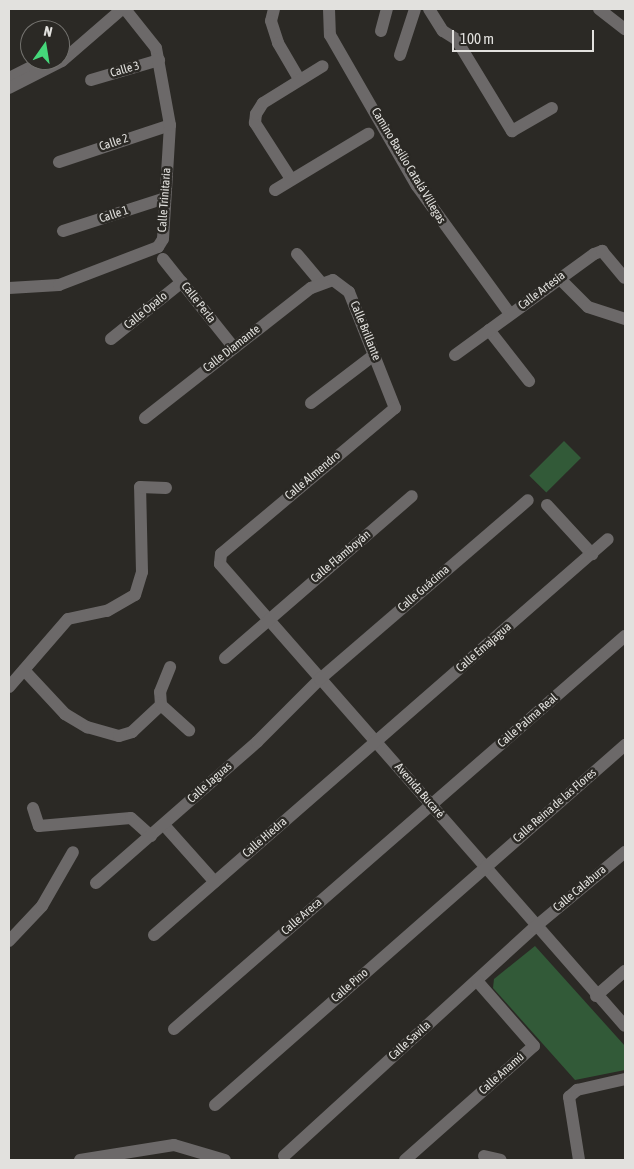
<!DOCTYPE html>
<meta charset="utf-8">
<style>
body{margin:0}
#map{position:relative;width:634px;height:1169px;overflow:hidden;background:#2b2925;font-family:"Asap Condensed",sans-serif}
div>[style]{position:absolute}
[style*='--x']{left:calc(var(--x)*1px);top:calc(var(--y)*1px);width:calc(var(--w)*1px);rotate:calc(var(--a)*1deg)}
.green>*{inset:0;background:#325a38;transform-origin:0 0}
.minor>*{height:12px;margin:-6px;padding:0 6px;transform-origin:6px;border-radius:6px;background:#6c6969}
span{translate:-50% -50%;white-space:nowrap;text-align:center;line-height:1.15;-webkit-text-stroke:5px #2b2925;paint-order:stroke}
.street-label{font-size:12px;color:#e2e1de}
.frame{position:absolute;inset:0;border:10px solid #e2e1de;pointer-events:none}
.north{position:absolute;left:20px;top:20px;width:50px;height:50px;box-sizing:border-box;background:#2b2925;border:1px solid #74736f;border-radius:50%;rotate:13deg;font-size:14px;font-weight:700;line-height:20px;text-align:center;color:#e2e1de}
.north::after{content:'';display:block;margin:auto;width:18px;height:22px;background:#45d77a;clip-path:polygon(50% 0,100% 100%,50% 72%,0 100%)}
.scale{position:absolute;left:452px;top:30px;width:142px;height:22px;box-sizing:border-box;border:2px solid #e2e1de;border-top:0;padding-left:6px;font-size:15px;line-height:18px;white-space:nowrap;color:#e2e1de;-webkit-text-stroke:4px #2b2925;paint-order:stroke}
</style>
<div id="map">
<div class="green">
<i style="left:564px;top:441px;width:24px;height:49px;rotate:45deg"></i>
<i style="clip-path:polygon(535px 946px,625px 1046px,625px 1070px,575px 1080px,493px 988px,494px 979px)"></i>
</div>
<div class="minor">
<i style="--x:274;--y:9;--w:12;--a:104"></i>
<i style="--x:271;--y:21;--w:23;--a:72"></i>
<i style="--x:278;--y:43;--w:42;--a:59.7"></i>
<i style="--x:329;--y:9;--w:26;--a:88"></i>
<i style="--x:330;--y:35;--w:174;--a:60.1"></i>
<i style="--x:417;--y:186;--w:158;--a:54"></i>
<i style="--x:429;--y:9;--w:26;--a:58"></i>
<i style="--x:443;--y:31;--w:15;--a:32"></i>
<i style="--x:456;--y:39;--w:108;--a:58.7"></i>
<i style="--x:512;--y:131;--w:46;--a:-29.9"></i>
<i style="--x:599;--y:9;--w:33;--a:38"></i>
<i style="--x:381;--y:31;--w:23;--a:-75"></i>
<i style="--x:400;--y:55;--w:48;--a:-71.9"></i>
<i style="--x:9;--y:78;--w:40;--a:-26.6"></i>
<i style="--x:91;--y:80;--w:71;--a:-16.4"></i>
<i style="--x:9;--y:88;--w:59;--a:-27"></i>
<i style="--x:62;--y:61;--w:79;--a:-40.9"></i>
<i style="--x:59;--y:162;--w:117;--a:-18.4"></i>
<i style="--x:291;--y:179;--w:67;--a:-122.7"></i>
<i style="--x:255;--y:123;--w:9;--a:-84"></i>
<i style="--x:256;--y:114;--w:13;--a:-58"></i>
<i style="--x:263;--y:103;--w:70;--a:-31.7"></i>
<i style="--x:275;--y:190;--w:109;--a:-31.1"></i>
<i style="--x:63;--y:231;--w:107;--a:-17.9"></i>
<i style="--x:297;--y:254;--w:38;--a:50"></i>
<i style="--x:163;--y:259;--w:114;--a:51.4"></i>
<i style="--x:559;--y:278;--w:41;--a:45"></i>
<i style="--x:588;--y:307;--w:39;--a:18"></i>
<i style="--x:9;--y:288;--w:50;--a:-3.4"></i>
<i style="--x:59;--y:285;--w:106;--a:-21"></i>
<i style="--x:158;--y:247;--w:9;--a:-58"></i>
<i style="--x:163;--y:239;--w:114;--a:-86.5"></i>
<i style="--x:170;--y:125;--w:78;--a:-100.3"></i>
<i style="--x:156;--y:48;--w:50;--a:-128.5"></i>
<i style="--x:489;--y:330;--w:65;--a:51.9"></i>
<i style="--x:111;--y:339;--w:91;--a:-38.8"></i>
<i style="--x:455;--y:355;--w:172;--a:-36"></i>
<i style="--x:594;--y:254;--w:9;--a:-21"></i>
<i style="--x:602;--y:251;--w:35;--a:50"></i>
<i style="--x:311;--y:403;--w:79;--a:-37.3"></i>
<i style="--x:145;--y:418;--w:211;--a:-38.1"></i>
<i style="--x:311;--y:288;--w:23;--a:-20"></i>
<i style="--x:333;--y:280;--w:20;--a:37"></i>
<i style="--x:349;--y:292;--w:125;--a:68.4"></i>
<i style="--x:395;--y:408;--w:227;--a:140"></i>
<i style="--x:221;--y:554;--w:10;--a:96"></i>
<i style="--x:220;--y:564;--w:614;--a:48.76"></i>
<i style="--x:547;--y:505;--w:67;--a:47.4"></i>
<i style="--x:225;--y:658;--w:247;--a:-40.9"></i>
<i style="--x:24;--y:670;--w:60;--a:47"></i>
<i style="--x:65;--y:714;--w:26;--a:31"></i>
<i style="--x:87;--y:727;--w:33;--a:16"></i>
<i style="--x:119;--y:736;--w:14;--a:-17"></i>
<i style="--x:132;--y:732;--w:40;--a:-43"></i>
<i style="--x:161;--y:705;--w:13;--a:-94"></i>
<i style="--x:160;--y:692;--w:27;--a:-68"></i>
<i style="--x:9;--y:687;--w:90;--a:-49.1"></i>
<i style="--x:68;--y:619;--w:40;--a:-12"></i>
<i style="--x:107;--y:611;--w:32;--a:-30"></i>
<i style="--x:135;--y:595;--w:24;--a:-73"></i>
<i style="--x:142;--y:572;--w:85;--a:-91.3"></i>
<i style="--x:140;--y:487;--w:26;--a:2"></i>
<i style="--x:161;--y:705;--w:38;--a:42"></i>
<i style="--x:33;--y:808;--w:19;--a:72"></i>
<i style="--x:39;--y:826;--w:92;--a:-5"></i>
<i style="--x:131;--y:818;--w:27;--a:42"></i>
<i style="--x:164;--y:825;--w:76;--a:48.2"></i>
<i style="--x:96;--y:883;--w:214;--a:-41.2"></i>
<i style="--x:257;--y:742;--w:89;--a:-45"></i>
<i style="--x:320;--y:679;--w:274;--a:-40.7"></i>
<i style="--x:154;--y:935;--w:602;--a:-41.1"></i>
<i style="--x:9;--y:941;--w:48;--a:-46.7"></i>
<i style="--x:42;--y:906;--w:62;--a:-60.1"></i>
<i style="--x:596;--y:996;--w:38;--a:-41"></i>
<i style="--x:174;--y:1029;--w:598;--a:-41.07"></i>
<i style="--x:215;--y:1105;--w:546;--a:-41.28"></i>
<i style="--x:284;--y:1156;--w:340;--a:-42.4"></i>
<i style="--x:535;--y:927;--w:117;--a:-39.8"></i>
<i style="--x:484;--y:1156;--w:17;--a:13"></i>
<i style="--x:80;--y:1160;--w:95;--a:-9.1"></i>
<i style="--x:174;--y:1145;--w:53;--a:16.4"></i>
<i style="--x:405;--y:1160;--w:172;--a:-41.5"></i>
<i style="--x:534;--y:1046;--w:86;--a:-131.2"></i>
<i style="--x:579;--y:1160;--w:64;--a:-99"></i>
<i style="--x:569;--y:1097;--w:11;--a:-41"></i>
<i style="--x:577;--y:1090;--w:49;--a:-12.9"></i>
</div>
<div class="street-label">
<span style="left:125px;top:70px;rotate:-16deg">Calle 3</span>
<span style="left:114px;top:143px;rotate:-18deg">Calle 2</span>
<span style="left:408px;top:166px;rotate:59deg">Camino Basilio Catalá Villegas</span>
<span style="left:165px;top:200px;rotate:-86deg">Calle Trinitaria</span>
<span style="left:114px;top:215px;rotate:-18deg">Calle 1</span>
<span style="left:542px;top:291px;rotate:-37deg">Calle Artesia</span>
<span style="left:198px;top:303px;rotate:52deg">Calle Perla</span>
<span style="left:146px;top:311px;rotate:-39deg">Calle Ópalo</span>
<span style="left:365px;top:331px;rotate:68deg">Calle Brillante</span>
<span style="left:232px;top:349px;rotate:-38deg">Calle Diamante</span>
<span style="left:313px;top:476px;rotate:-40deg">Calle Almendro</span>
<span style="left:341px;top:557px;rotate:-40deg">Calle Flamboyán</span>
<span style="left:424px;top:589px;rotate:-41deg">Calle Guácima</span>
<span style="left:484px;top:648px;rotate:-41deg">Calle Emajagua</span>
<span style="left:528px;top:721px;rotate:-41deg">Calle Palma Real</span>
<span style="left:210px;top:783px;rotate:-42deg">Calle Jaguas</span>
<span style="left:419px;top:791px;rotate:49deg">Avenida Bucaré</span>
<span style="left:555px;top:806px;rotate:-41deg">Calle Reina de las Flores</span>
<span style="left:265px;top:838px;rotate:-41deg">Calle Hiedra</span>
<span style="left:580px;top:889px;rotate:-40deg">Calle Calabura</span>
<span style="left:302px;top:917px;rotate:-41deg">Calle Areca</span>
<span style="left:350px;top:986px;rotate:-41deg">Calle Pino</span>
<span style="left:410px;top:1041px;rotate:-42deg">Calle Savila</span>
<span style="left:502px;top:1074px;rotate:-42deg">Calle Anamú</span>
</div>
<div class="frame"></div>
<div class="north">N</div>
<div class="scale">100 m</div>
</div>
